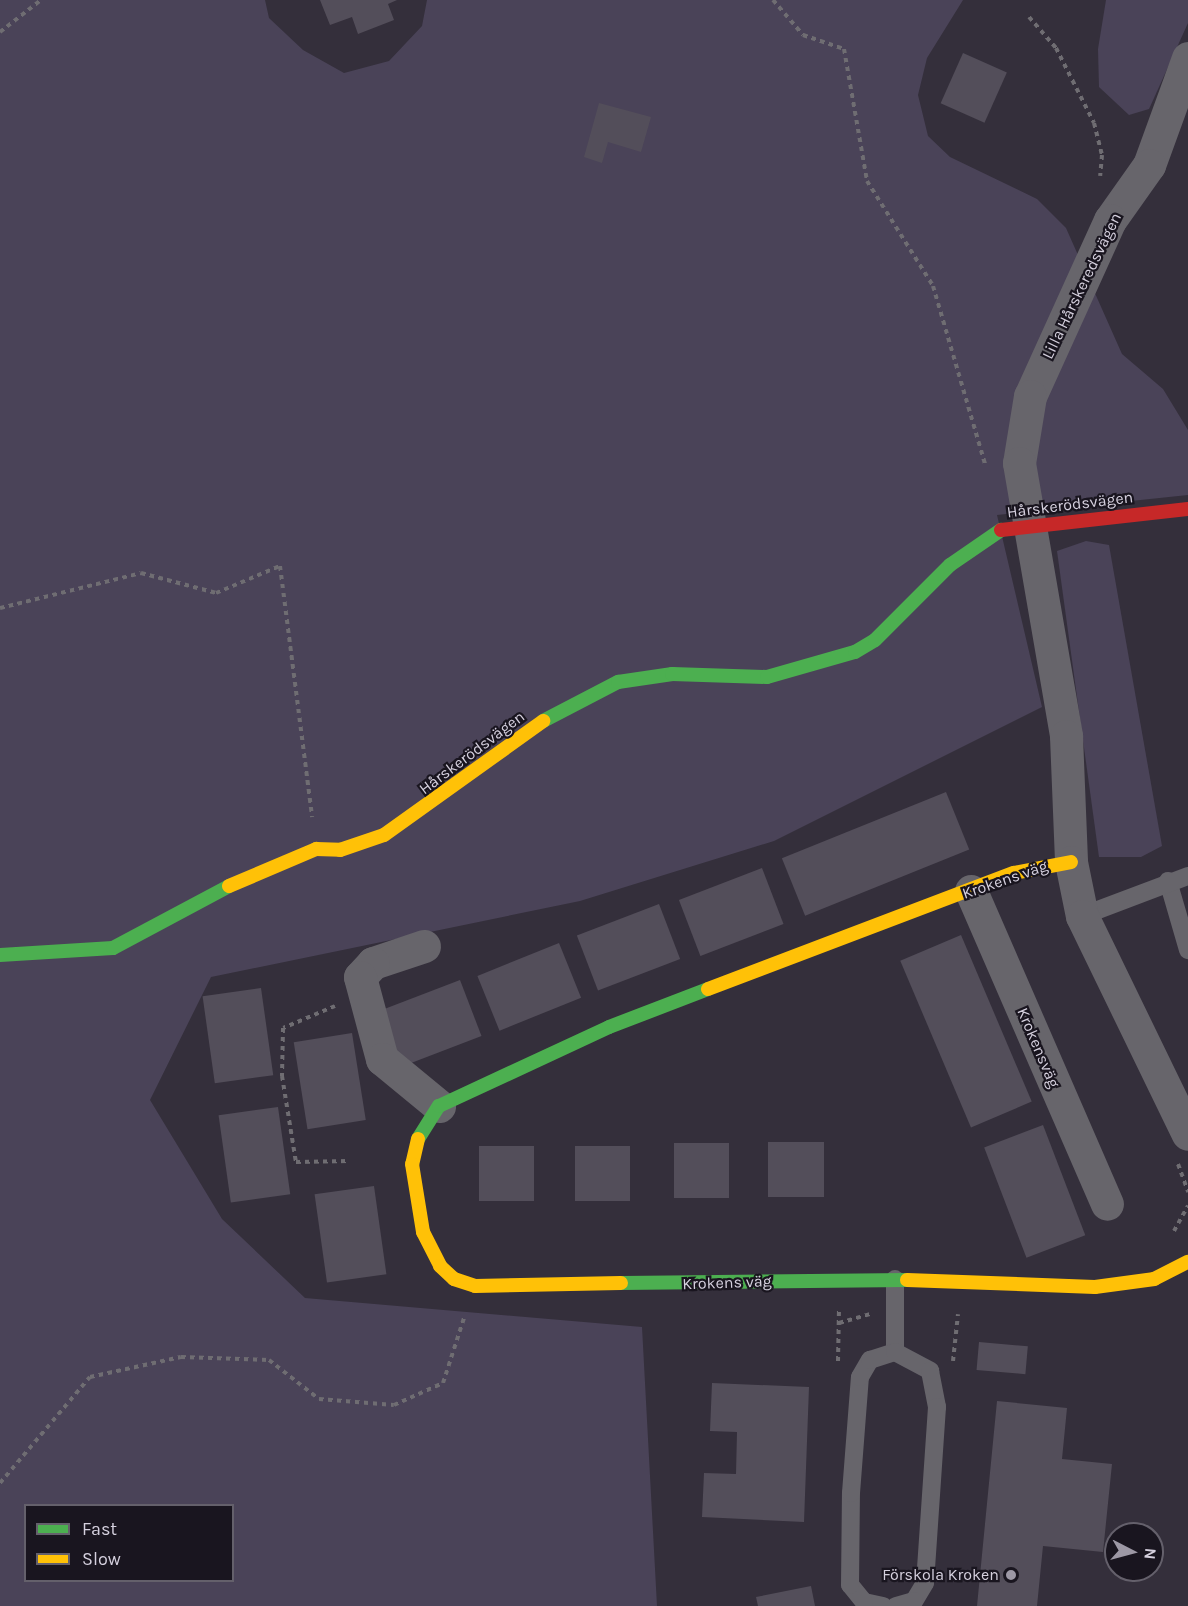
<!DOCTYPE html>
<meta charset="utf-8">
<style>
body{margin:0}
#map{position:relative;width:1188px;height:1606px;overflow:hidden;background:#342f3b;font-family:Karla,sans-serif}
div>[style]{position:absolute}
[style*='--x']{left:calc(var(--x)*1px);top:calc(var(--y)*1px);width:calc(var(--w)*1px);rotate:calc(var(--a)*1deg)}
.green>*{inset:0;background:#4a4358}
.building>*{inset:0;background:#534e5a;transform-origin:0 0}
.path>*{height:4px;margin-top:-2px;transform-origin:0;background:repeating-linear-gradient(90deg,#6f6d72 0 4.5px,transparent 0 9px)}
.lane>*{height:18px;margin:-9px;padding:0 9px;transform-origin:9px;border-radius:9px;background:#67656b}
.street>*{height:33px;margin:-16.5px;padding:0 16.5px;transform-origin:16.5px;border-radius:16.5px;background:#67656b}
.fast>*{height:14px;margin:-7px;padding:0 7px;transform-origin:7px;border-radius:7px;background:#4caf50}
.slow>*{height:14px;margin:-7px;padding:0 7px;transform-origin:7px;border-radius:7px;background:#ffc107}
.jam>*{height:14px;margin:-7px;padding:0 7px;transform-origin:7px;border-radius:7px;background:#c62828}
.dots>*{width:16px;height:16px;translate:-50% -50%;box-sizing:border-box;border:3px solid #19151f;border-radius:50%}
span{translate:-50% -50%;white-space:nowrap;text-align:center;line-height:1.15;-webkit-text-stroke:4.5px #19151f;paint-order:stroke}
.street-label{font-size:16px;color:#d5d0de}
.poi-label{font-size:16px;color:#d5d0de}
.right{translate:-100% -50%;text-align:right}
.legend{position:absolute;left:24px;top:1504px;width:210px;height:78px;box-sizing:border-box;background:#19151f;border:2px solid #64606b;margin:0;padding:8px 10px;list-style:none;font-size:18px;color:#d5d0de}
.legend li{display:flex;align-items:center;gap:12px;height:30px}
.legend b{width:30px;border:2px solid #64606b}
.north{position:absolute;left:1104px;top:1522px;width:60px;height:60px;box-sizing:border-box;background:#19151f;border:2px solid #64606b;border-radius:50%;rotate:96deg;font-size:16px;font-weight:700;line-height:24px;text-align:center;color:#d5d0de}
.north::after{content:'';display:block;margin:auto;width:21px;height:27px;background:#9d98a5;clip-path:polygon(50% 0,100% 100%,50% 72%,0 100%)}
</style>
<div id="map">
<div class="green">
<i style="clip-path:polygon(evenodd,0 0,265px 0,269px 18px,303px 50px,344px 73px,389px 61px,422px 26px,427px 0,963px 0,927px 58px,918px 95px,928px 136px,950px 157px,1037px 199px,1066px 228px,1122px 354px,1163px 389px,1188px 430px,1188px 495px,997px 515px,1042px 707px,774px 841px,580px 901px,211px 977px,150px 1100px,222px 1219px,305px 1298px,642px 1327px,657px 1606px,0 1606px,0 0,26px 1506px,232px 1506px,232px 1580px,26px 1580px,26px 1506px)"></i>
<i style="clip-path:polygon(1106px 0,1188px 0,1188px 23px,1149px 109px,1129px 115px,1099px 87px,1098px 49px)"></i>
<i style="clip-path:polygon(1086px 541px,1109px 545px,1162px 846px,1141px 857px,1099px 857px,1057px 551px)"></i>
</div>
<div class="building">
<i style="clip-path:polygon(320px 0,397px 0,388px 4px,394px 20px,358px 34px,352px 17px,330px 25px)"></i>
<i style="left:963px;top:53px;width:48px;height:55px;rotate:24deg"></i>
<i style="clip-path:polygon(599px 103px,651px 117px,641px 152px,608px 142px,602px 163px,584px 157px)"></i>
<i style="left:946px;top:792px;width:62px;height:177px;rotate:68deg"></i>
<i style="left:762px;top:868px;width:60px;height:89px;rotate:69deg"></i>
<i style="left:659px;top:904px;width:59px;height:88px;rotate:69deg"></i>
<i style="left:961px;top:935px;width:181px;height:66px;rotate:67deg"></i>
<i style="left:559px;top:943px;width:59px;height:88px;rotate:68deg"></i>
<i style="left:460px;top:980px;width:60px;height:88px;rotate:69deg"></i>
<i style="left:261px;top:988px;width:88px;height:59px;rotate:82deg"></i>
<i style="left:352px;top:1033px;width:88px;height:59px;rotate:81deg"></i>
<i style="left:278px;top:1107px;width:88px;height:60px;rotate:82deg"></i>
<i style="left:1043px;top:1125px;width:118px;height:63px;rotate:69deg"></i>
<i style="left:768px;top:1142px;width:56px;height:55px"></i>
<i style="left:674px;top:1143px;width:55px;height:55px"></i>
<i style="left:479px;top:1146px;width:55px;height:55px"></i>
<i style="left:575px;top:1146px;width:55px;height:55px"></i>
<i style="left:374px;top:1186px;width:89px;height:60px;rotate:82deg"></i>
<i style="left:979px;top:1342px;width:49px;height:28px;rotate:5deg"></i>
<i style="clip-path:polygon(712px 1383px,809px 1387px,804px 1522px,702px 1517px,704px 1473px,736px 1474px,737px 1432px,710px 1431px)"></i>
<i style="clip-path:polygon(997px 1401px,1067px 1408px,1062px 1459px,1112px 1464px,1103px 1552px,1043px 1546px,1037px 1606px,977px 1606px)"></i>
<i style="clip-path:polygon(811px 1586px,815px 1606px,758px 1606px,756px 1597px)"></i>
</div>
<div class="path">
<i style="--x:773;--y:0;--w:46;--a:49.4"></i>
<i style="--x:803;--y:35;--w:43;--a:18.9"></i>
<i style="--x:844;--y:49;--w:134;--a:80.1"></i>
<i style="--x:867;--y:181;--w:124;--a:57.8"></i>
<i style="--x:933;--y:286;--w:185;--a:73.7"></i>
<i style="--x:1029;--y:17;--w:41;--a:48.9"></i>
<i style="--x:1056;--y:48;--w:84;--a:63.1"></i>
<i style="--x:1094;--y:123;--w:33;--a:76"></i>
<i style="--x:1102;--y:155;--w:21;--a:95"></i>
<i style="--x:0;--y:32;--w:52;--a:-38"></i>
<i style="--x:0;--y:608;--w:145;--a:-13.9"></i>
<i style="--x:141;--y:573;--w:78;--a:14.9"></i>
<i style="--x:216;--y:593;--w:69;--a:-22.9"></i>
<i style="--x:280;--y:566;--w:253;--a:82.7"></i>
<i style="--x:335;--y:1006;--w:56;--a:157.1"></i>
<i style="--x:283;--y:1028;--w:48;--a:91.2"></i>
<i style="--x:282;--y:1076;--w:87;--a:80.8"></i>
<i style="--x:296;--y:1162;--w:54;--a:-1.1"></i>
<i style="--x:1178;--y:1164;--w:30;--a:70"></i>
<i style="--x:1174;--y:1231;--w:29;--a:-61"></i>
<i style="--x:839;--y:1323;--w:32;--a:-16"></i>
<i style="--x:838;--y:1361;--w:52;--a:-88.9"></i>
<i style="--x:953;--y:1361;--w:47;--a:-83.9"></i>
<i style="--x:0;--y:1483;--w:139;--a:-49.7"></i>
<i style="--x:90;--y:1377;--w:93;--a:-12.4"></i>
<i style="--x:181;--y:1357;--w:88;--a:2"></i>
<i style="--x:269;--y:1360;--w:63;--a:38"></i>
<i style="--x:319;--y:1399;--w:75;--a:4.6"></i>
<i style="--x:394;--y:1405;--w:54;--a:-24.2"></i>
<i style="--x:443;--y:1383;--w:71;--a:-72.1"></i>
</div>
<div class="lane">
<i style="--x:1168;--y:881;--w:72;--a:73.8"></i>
<i style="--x:1082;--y:916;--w:113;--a:-20.7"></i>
<i style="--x:895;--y:1352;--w:73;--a:-90"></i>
<i style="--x:883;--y:1606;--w:19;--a:-168"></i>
<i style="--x:864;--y:1602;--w:22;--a:-129"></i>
<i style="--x:850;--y:1585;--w:92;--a:-89.4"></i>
<i style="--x:851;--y:1493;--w:116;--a:-85.6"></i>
<i style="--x:860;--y:1377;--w:20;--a:-60"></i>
<i style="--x:870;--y:1360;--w:26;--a:-18"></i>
<i style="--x:895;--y:1352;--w:40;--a:28"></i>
<i style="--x:930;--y:1371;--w:37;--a:79"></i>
<i style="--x:937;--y:1407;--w:176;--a:93.9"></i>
<i style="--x:925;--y:1583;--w:21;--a:121"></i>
<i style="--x:914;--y:1601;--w:19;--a:164"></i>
</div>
<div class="street">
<i style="--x:1188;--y:58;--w:114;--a:110"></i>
<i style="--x:1149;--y:165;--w:67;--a:125.3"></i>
<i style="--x:1110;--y:220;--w:193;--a:114.4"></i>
<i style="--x:1030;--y:396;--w:68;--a:99.3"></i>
<i style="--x:1019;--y:463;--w:277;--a:80.2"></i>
<i style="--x:1066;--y:736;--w:126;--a:87.7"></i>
<i style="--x:1071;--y:862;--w:55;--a:78.5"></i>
<i style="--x:1082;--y:916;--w:242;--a:64.1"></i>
<i style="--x:971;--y:891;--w:341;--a:66.5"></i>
<i style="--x:424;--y:946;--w:54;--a:161.6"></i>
<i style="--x:373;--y:963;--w:19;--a:133"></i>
<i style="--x:360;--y:977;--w:85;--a:75"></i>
<i style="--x:382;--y:1059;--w:74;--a:39.5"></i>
</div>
<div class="fast">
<i style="--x:543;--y:721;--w:85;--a:-27.5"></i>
<i style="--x:618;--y:682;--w:55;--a:-8.4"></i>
<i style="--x:672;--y:674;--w:95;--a:1.8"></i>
<i style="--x:767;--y:677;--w:91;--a:-15.9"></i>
<i style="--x:855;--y:652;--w:23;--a:-31"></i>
<i style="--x:875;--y:640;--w:106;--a:-45"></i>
<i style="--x:950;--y:565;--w:62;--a:-34.5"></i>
<i style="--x:0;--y:955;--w:113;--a:-3.5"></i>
<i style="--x:113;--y:948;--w:132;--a:-28.1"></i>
<i style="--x:418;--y:1139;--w:39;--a:-58"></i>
<i style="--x:439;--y:1106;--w:187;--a:-24.9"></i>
<i style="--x:609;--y:1027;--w:106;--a:-21"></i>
<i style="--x:621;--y:1283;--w:286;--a:-0.6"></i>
</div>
<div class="slow">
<i style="--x:229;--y:886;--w:95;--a:-23"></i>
<i style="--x:316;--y:849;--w:24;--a:2"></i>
<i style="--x:340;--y:850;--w:46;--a:-18.8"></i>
<i style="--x:384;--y:835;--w:196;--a:-35.6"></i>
<i style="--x:708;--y:989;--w:327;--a:-20.8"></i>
<i style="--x:1014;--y:873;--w:58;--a:-10.9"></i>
<i style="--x:418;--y:1139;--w:26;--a:103"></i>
<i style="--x:412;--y:1164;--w:69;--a:80.8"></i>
<i style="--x:423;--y:1232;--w:38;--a:63"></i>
<i style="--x:440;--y:1266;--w:19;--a:43"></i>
<i style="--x:454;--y:1279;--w:22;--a:18"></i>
<i style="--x:475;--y:1286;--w:146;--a:-1.2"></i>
<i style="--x:907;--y:1280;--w:188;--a:2.1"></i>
<i style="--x:1095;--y:1287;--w:60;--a:-7.7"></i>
<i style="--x:1154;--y:1279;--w:38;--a:-27"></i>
</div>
<div class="jam">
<i style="--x:1001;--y:530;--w:188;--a:-6.4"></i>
</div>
<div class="dots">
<i style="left:1011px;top:1575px;background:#9d98a5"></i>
</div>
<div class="street-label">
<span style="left:1082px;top:286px;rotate:-64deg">Lilla Hårskeredsvägen</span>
<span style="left:1070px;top:505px;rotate:-7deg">Hårskerödsvägen</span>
<span style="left:472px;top:753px;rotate:-37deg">Hårskerödsvägen</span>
<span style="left:1005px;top:880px;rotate:-19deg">Krokens väg</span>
<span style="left:1038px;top:1048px;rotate:67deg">Krokensväg</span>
<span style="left:727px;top:1283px;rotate:-2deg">Krokens väg</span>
</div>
<div class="poi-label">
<span class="right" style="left:999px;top:1575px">Förskola Kroken</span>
</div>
<ul class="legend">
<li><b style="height:8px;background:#4caf50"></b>Fast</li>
<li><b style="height:8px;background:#ffc107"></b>Slow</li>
</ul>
<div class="north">N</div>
</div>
